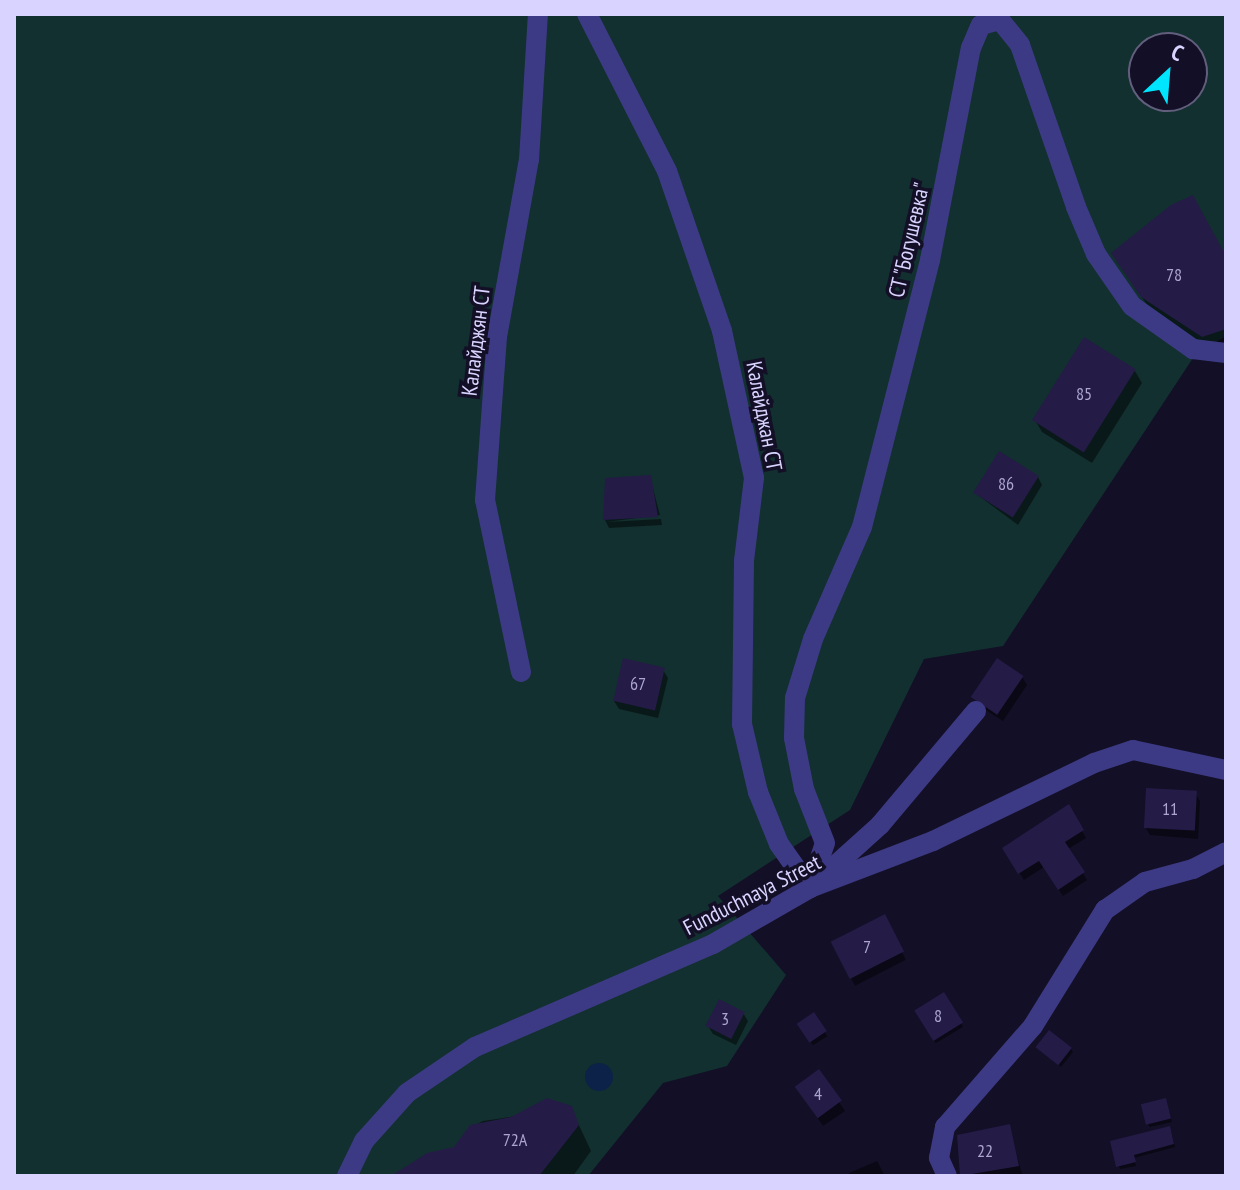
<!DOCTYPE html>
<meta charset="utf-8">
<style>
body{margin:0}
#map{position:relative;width:1240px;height:1190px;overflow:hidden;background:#130f26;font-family:"PT Sans Narrow",sans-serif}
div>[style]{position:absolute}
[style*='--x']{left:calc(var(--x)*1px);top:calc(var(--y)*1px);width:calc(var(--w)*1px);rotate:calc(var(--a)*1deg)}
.green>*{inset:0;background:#12302f}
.water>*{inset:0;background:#0c2248}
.round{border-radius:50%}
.shadow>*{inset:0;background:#0007;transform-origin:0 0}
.building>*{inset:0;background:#241b47;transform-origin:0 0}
.minor>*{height:20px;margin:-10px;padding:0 10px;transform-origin:10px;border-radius:10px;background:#3d3a85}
span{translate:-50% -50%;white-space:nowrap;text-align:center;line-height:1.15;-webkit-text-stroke:7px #130f26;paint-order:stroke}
.number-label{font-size:18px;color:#aca6d1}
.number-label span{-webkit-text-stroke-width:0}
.street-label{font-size:22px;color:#d9d4ff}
.frame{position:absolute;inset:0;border:16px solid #d9d4ff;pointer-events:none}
.north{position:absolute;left:1128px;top:32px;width:80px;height:80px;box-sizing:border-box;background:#130f26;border:2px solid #625e7d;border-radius:50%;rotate:26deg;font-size:22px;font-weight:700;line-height:32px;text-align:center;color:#d9d4ff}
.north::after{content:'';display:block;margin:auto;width:28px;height:36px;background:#00e5ff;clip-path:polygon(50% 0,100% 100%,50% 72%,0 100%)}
</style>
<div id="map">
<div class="green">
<i style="clip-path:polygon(evenodd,14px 14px,1226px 14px,1226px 336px,1195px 355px,1003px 646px,924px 659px,850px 810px,718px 896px,786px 975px,727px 1066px,663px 1083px,588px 1176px,14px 1176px,14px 14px,1144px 48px,1192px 48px,1192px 96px,1144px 96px,1144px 48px)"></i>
</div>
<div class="water">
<i class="round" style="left:585px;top:1063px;width:28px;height:28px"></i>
</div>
<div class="shadow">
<i style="clip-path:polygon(1226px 259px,1226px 349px,1213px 353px,1153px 314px,1124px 270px)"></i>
<i style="clip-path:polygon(1135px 371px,1142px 383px,1092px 463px,1042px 432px,1035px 420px)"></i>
<i style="clip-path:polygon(650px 477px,660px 515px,607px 522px,661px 519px,662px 525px,609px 528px,605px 520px)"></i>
<i style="clip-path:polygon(1038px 477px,1042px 485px,1018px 525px,975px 493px)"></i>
<i style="clip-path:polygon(663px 670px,668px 678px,658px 718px,619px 709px,614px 701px)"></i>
<i style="clip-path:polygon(1022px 677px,1027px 685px,1003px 721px,981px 707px,976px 698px)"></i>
<i style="clip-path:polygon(1195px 793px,1200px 801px,1198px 839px,1150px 835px,1145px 827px)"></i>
<i style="clip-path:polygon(1068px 807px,1086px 838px,1068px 849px,1087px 880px,1063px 896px,1044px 867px,1024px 880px,1004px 848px)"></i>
<i style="left:884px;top:917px;width:48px;height:57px;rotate:63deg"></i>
<i style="left:944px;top:995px;width:37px;height:32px;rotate:59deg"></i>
<i style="clip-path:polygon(743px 1013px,748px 1021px,736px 1045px,713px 1034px,708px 1026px)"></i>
<i style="left:814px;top:1015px;width:25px;height:17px;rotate:58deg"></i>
<i style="clip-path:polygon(1038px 1047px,1071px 1049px,1073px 1052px,1061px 1067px)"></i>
<i style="clip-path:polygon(819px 1072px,845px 1111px,823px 1126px,802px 1095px)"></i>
<i style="clip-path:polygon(1167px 1104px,1172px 1122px,1150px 1127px,1148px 1124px)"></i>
<i style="clip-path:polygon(571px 1108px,591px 1151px,573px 1176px,410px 1176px,455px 1149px,471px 1127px,483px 1121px)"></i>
<i style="clip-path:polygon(1009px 1127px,1022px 1174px,962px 1176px,959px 1136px)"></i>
<i style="clip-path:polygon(1171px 1132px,1175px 1147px,1134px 1158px,1136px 1166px,1120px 1169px,1112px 1142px)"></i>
<i style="clip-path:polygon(877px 1161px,885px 1176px,850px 1176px,849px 1173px)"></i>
</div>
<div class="building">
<i style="clip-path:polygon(1193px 195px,1226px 256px,1226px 329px,1202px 337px,1141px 297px,1111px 253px,1171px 205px)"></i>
<i style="left:1084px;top:337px;width:61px;height:98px;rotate:32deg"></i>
<i style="left:999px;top:451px;width:47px;height:49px;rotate:32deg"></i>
<i style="clip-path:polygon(651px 475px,658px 517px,603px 520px,605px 478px)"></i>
<i style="left:623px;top:658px;width:43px;height:44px;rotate:13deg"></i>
<i style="left:997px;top:658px;width:32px;height:47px;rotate:34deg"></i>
<i style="left:1146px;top:788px;width:51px;height:40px;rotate:3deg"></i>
<i style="clip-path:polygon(1069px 804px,1084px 830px,1065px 842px,1085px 872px,1058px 890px,1039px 861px,1018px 874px,1002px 848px)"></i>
<i style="left:885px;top:914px;width:42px;height:61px;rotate:63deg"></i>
<i style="left:944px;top:992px;width:36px;height:35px;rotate:58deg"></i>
<i style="left:719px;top:999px;width:29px;height:30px;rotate:27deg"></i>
<i style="left:814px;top:1012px;width:23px;height:21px;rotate:56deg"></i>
<i style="left:1049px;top:1030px;width:29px;height:22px;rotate:38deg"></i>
<i style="left:819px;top:1069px;width:39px;height:30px;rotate:54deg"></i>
<i style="clip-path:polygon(547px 1098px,572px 1106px,579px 1125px,539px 1176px,391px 1176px,427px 1153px,454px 1147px,470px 1125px,511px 1117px)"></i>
<i style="left:1166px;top:1098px;width:21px;height:26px;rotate:76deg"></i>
<i style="clip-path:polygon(1010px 1124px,1019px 1166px,960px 1176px,957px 1135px)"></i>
<i style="clip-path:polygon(1170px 1126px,1174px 1144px,1134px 1155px,1136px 1162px,1116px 1167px,1110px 1141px)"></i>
</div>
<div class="minor">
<i style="--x:587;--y:14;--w:176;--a:63"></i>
<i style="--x:667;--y:171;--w:169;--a:71"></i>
<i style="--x:722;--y:331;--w:150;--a:77.7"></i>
<i style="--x:754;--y:478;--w:84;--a:96.9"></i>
<i style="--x:744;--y:561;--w:163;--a:90.7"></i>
<i style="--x:742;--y:724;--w:70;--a:76.8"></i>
<i style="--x:758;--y:792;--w:56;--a:68"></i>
<i style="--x:779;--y:844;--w:54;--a:54.8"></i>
<i style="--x:521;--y:672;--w:176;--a:-101.8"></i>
<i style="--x:485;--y:500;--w:163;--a:-85.8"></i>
<i style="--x:497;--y:337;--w:180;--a:-79.8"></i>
<i style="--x:529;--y:160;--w:146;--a:-86.5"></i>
<i style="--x:819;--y:880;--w:82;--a:-42"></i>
<i style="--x:880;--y:825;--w:149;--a:-49.9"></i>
<i style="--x:810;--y:888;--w:47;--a:-71.6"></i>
<i style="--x:825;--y:843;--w:58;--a:-111.3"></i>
<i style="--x:804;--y:789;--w:52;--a:-101.1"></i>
<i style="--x:794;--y:738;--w:40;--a:-88.6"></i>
<i style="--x:795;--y:698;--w:62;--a:-73"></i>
<i style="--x:813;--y:639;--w:122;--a:-66.4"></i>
<i style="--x:862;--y:527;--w:276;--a:-75.7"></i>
<i style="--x:930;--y:260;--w:216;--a:-79.1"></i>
<i style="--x:971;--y:48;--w:25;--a:-67"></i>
<i style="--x:981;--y:25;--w:20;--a:-15"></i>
<i style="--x:1000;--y:20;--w:32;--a:51"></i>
<i style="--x:1020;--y:45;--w:171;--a:70.9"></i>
<i style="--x:1076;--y:207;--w:51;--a:66.9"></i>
<i style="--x:1096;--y:254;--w:63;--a:55.3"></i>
<i style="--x:1132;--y:306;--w:75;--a:35.2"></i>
<i style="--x:1193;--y:349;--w:33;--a:7"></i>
<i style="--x:347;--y:1176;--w:39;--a:-64"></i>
<i style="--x:364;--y:1141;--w:64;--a:-48.1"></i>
<i style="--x:407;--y:1093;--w:82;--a:-34.1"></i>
<i style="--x:475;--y:1047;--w:259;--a:-23.4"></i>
<i style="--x:713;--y:944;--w:112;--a:-30"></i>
<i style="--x:810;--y:888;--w:132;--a:-20.9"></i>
<i style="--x:933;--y:841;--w:179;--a:-25.8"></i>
<i style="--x:1094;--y:763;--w:41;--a:-18.4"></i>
<i style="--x:1133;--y:750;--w:95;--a:12.1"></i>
<i style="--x:947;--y:1176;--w:20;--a:-114"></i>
<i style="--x:939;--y:1158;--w:32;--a:-79"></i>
<i style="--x:945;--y:1127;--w:134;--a:-48.9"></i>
<i style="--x:1033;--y:1026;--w:137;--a:-58.2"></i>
<i style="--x:1105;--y:910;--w:49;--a:-35"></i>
<i style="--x:1145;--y:882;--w:50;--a:-15.2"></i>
<i style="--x:1193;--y:869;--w:37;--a:-27"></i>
</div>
<div class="number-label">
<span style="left:1174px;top:275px">78</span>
<span style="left:1084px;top:394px">85</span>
<span style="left:1006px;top:484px">86</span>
<span style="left:638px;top:684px">67</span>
<span style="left:1170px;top:809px">11</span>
<span style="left:867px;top:947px">7</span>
<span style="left:938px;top:1016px">8</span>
<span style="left:725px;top:1019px">3</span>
<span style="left:818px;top:1094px">4</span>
<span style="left:515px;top:1140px">72А</span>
<span style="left:985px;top:1151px">22</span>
</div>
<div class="street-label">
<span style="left:909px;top:240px;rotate:-77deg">СТ "Богушевка"</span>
<span style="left:476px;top:341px;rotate:-83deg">Калайджян СТ</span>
<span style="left:764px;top:416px;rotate:79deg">Калайджан СТ</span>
<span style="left:752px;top:895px;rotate:-27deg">Funduchnaya Street</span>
</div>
<div class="frame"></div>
<div class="north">С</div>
</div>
